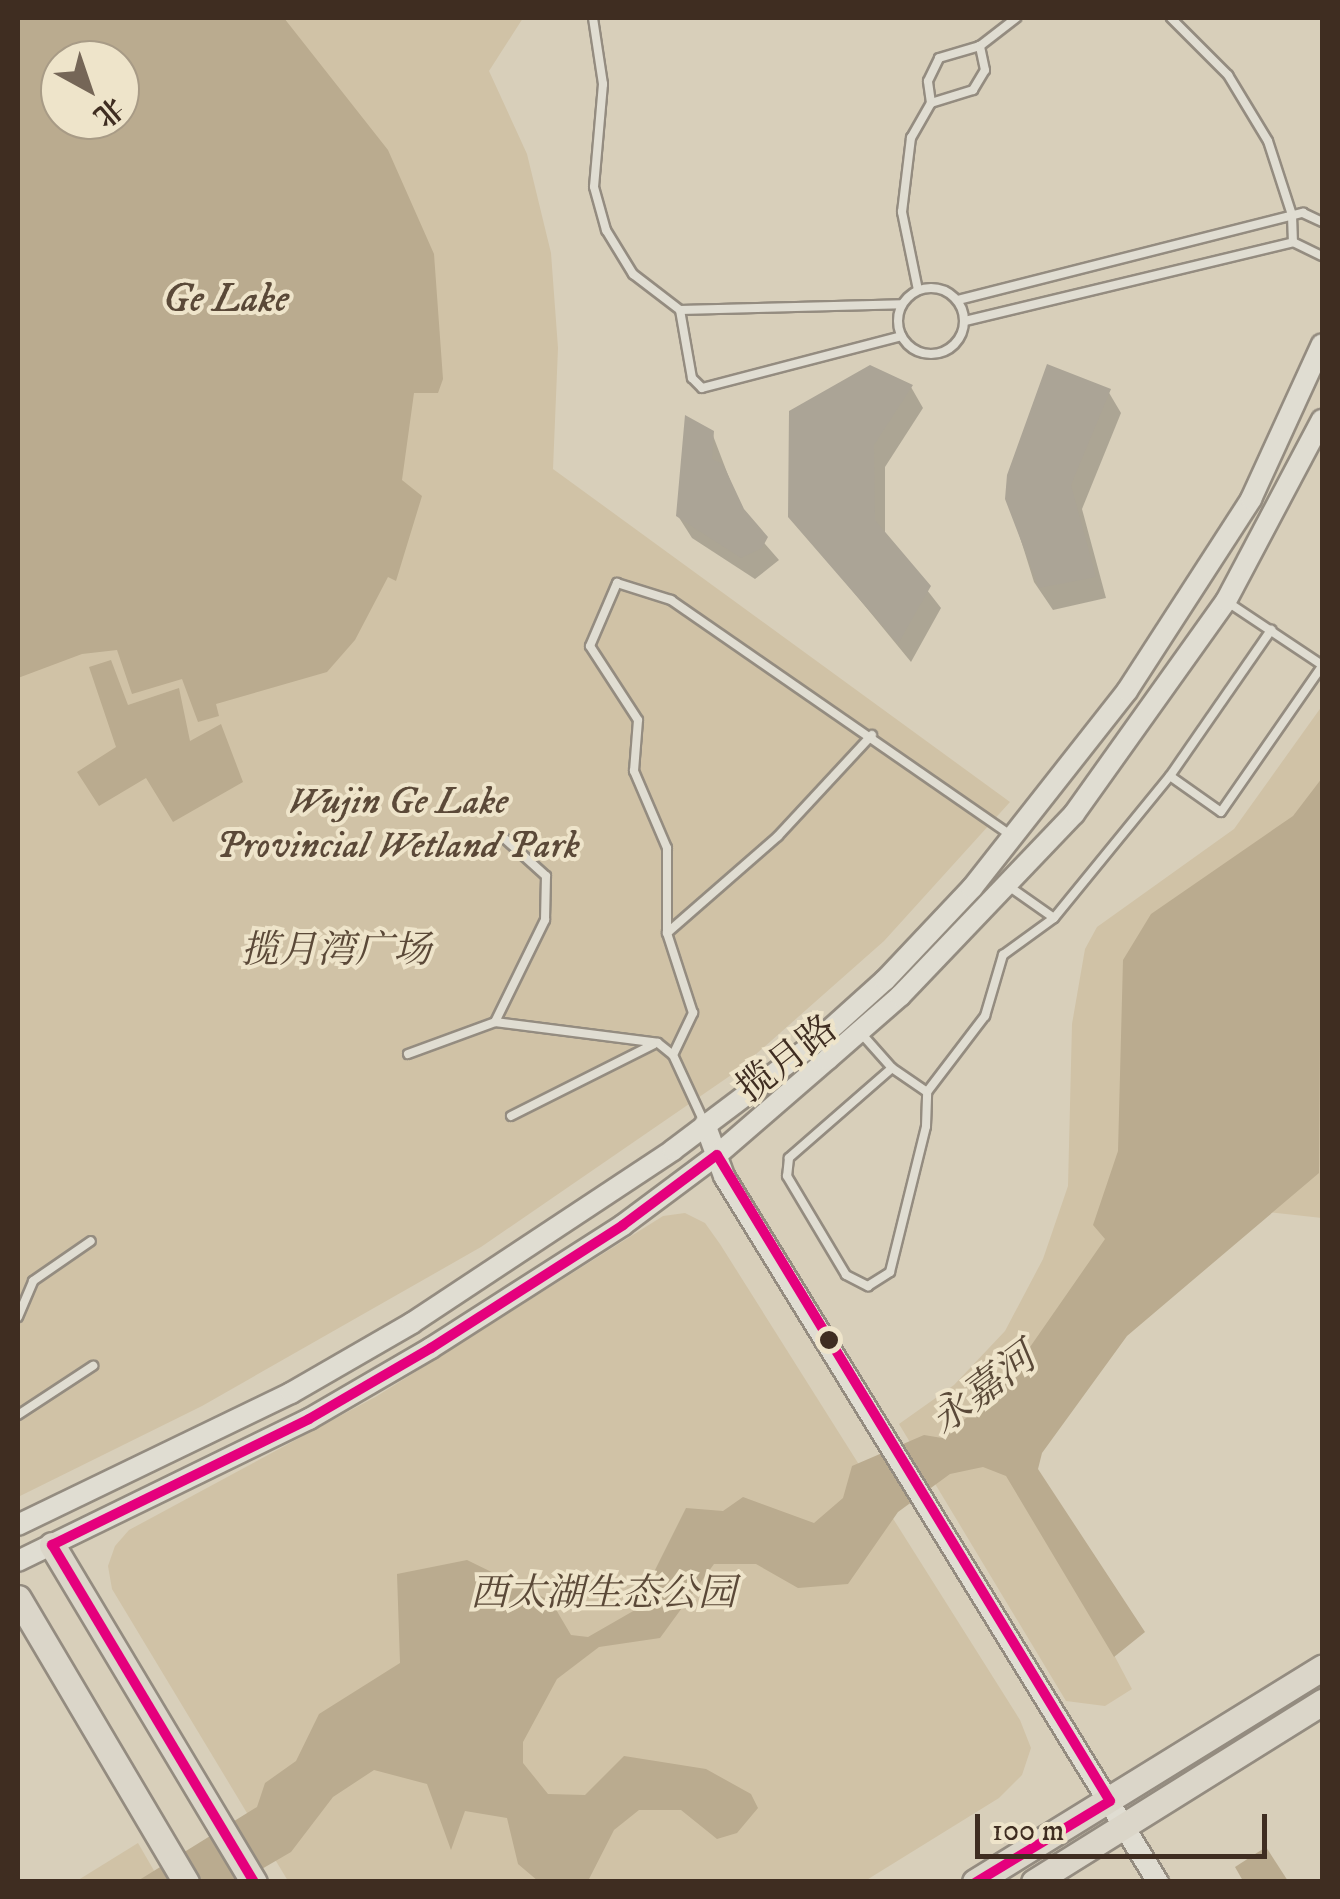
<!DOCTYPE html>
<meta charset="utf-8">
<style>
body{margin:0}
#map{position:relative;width:1340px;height:1899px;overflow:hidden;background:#d8cfba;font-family:"IM FELL DW Pica","Noto Serif SC",serif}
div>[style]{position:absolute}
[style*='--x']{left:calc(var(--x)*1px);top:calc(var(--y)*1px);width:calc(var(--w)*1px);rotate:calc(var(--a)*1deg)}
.green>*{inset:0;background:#d0c2a6}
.water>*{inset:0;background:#baab8f}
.shadow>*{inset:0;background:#0003}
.building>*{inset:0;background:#aba496}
.roads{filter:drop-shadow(2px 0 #948c80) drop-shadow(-2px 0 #948c80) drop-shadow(0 2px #948c80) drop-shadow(0 -2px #948c80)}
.service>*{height:8px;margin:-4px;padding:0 4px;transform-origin:4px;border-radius:4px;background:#e0ddd2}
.service>.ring{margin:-4px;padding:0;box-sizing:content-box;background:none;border:8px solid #e0ddd2;border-radius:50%}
.tertiary>*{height:20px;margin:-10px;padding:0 10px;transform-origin:10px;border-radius:10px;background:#e0ddd2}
.primary>*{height:25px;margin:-12.5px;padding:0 12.5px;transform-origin:12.5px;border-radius:12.5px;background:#dbd6c9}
.bus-1>*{height:10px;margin:-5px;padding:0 5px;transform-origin:5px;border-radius:5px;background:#e5007d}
.dots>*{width:28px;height:28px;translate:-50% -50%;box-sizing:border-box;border:5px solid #eee4ca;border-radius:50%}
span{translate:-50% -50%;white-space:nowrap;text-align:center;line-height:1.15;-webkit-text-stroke:8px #eee4ca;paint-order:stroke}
.park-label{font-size:38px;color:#5b4938;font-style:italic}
.street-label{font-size:38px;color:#3f2d21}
.water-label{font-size:40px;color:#5a4938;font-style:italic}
.frame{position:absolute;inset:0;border:20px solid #3f2d21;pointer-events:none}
.north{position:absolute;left:40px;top:40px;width:100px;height:100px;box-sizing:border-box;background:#eee4ca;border:2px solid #a89b86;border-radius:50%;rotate:140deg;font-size:28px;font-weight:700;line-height:40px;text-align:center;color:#3f2d21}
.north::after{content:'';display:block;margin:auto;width:35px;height:45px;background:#756657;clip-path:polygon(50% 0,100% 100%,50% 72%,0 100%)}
.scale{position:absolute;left:975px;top:1814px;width:292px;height:45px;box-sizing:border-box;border:5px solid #3f2d21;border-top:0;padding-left:12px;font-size:30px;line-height:35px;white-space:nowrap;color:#3f2d21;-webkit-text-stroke:8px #eee4ca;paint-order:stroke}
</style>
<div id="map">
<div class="green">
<i style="clip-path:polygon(evenodd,18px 18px,523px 18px,489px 71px,527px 154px,551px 253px,558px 348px,553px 469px,1010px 802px,884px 941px,737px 1071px,481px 1247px,202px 1406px,18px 1497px,18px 18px,60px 60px,120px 60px,120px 120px,60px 120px,60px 60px)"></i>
<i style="clip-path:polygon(1322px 706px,1322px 1218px,1162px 1200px,1000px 1439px,1132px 1689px,1105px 1706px,1066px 1701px,899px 1424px,954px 1385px,1005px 1331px,1043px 1259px,1068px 1186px,1072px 1024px,1085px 949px,1097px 927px,1234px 829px)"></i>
<i style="clip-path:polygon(685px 1213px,705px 1223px,720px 1244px,1020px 1720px,1031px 1748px,1022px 1775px,999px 1798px,865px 1881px,288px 1881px,112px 1589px,108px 1566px,115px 1546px,129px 1530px,377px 1396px,663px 1216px)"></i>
<i style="clip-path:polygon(138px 1843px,160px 1881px,75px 1882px)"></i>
</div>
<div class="water">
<i style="clip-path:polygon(evenodd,18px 18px,284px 18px,388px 150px,434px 254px,443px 379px,438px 393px,414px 393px,402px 480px,422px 496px,396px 581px,388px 577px,355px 640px,327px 672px,216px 704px,219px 716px,198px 722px,182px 679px,132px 694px,117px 650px,82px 654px,18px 678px,18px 18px,60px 60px,120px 60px,120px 120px,60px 120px,60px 60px)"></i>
<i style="clip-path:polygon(111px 660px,128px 705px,179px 688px,190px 741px,221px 724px,243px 782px,173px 822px,146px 778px,99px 806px,77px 772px,116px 747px,89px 667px)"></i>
<i style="clip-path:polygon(1322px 778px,1319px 1173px,1127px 1336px,1042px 1453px,1038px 1469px,1145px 1632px,1114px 1657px,1006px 1476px,983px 1467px,950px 1474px,898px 1512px,848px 1584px,798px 1588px,756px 1564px,714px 1564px,660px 1638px,599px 1647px,557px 1679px,523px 1742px,523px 1763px,548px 1794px,585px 1795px,624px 1756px,706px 1769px,751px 1794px,758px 1808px,737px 1833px,717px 1839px,681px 1810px,639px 1810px,614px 1830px,588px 1881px,538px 1881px,518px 1864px,507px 1818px,465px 1811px,451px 1850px,427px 1784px,374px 1770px,333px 1797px,291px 1852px,241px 1881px,136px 1882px,257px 1807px,265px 1783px,296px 1761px,319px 1714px,400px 1663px,397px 1574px,467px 1560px,551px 1601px,571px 1635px,588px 1637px,635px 1610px,686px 1508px,723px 1511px,743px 1497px,814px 1523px,843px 1498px,852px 1466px,924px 1435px,942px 1438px,1001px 1389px,1105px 1239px,1093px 1225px,1118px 1151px,1123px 960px,1151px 914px,1293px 816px)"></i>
<i style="clip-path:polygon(1266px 1847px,1288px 1881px,1243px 1881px,1235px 1867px)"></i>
</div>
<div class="shadow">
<i style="clip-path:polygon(911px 387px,923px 408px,885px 467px,885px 536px,941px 608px,911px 662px,791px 516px)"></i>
<i style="clip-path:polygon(1108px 391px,1121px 413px,1082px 509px,1106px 598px,1053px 610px,1034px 582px,1008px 499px)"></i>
<i style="clip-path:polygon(712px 433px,746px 522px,779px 560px,755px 579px,692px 538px,678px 516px)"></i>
</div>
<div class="building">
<i style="clip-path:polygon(1047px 364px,1111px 389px,1071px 485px,1096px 577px,1039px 588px,1005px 499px,1007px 475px)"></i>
<i style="clip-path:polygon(870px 365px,913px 385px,874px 445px,875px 520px,931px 586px,898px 644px,788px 517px,789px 411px)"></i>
<i style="clip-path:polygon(685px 415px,714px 431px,712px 459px,723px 464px,744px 509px,768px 537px,762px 548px,741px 558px,676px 516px)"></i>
</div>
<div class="roads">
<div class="service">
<i style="--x:593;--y:18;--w:67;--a:81.4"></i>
<i style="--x:603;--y:84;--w:103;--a:95"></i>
<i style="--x:594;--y:187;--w:45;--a:74.4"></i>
<i style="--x:606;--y:230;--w:52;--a:58.5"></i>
<i style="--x:633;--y:274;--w:59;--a:37.5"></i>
<i style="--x:680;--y:310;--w:222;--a:-1.5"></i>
<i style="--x:1171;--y:18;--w:81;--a:45"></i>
<i style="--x:1228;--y:75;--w:77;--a:58.8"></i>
<i style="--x:1268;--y:141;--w:78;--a:72"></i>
<i style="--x:1292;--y:215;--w:27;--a:88"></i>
<i style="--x:931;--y:103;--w:44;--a:-17.2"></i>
<i style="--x:973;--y:90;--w:23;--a:-59"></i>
<i style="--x:985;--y:70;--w:25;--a:-102"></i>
<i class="ring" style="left:898px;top:288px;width:58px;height:58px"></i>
<i style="--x:918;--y:290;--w:80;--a:-101.6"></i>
<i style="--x:902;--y:212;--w:75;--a:-83.1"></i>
<i style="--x:911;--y:138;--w:40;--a:-60.3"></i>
<i style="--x:931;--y:103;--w:22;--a:-98"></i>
<i style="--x:928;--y:81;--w:25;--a:-64"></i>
<i style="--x:939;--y:58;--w:43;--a:-16.3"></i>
<i style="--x:980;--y:46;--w:46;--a:-37.9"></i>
<i style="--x:958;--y:300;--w:356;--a:-14.2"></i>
<i style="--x:1303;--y:213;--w:21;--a:25"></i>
<i style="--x:680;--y:310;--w:69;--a:80"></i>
<i style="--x:692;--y:378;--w:14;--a:45"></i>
<i style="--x:702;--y:388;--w:206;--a:-14.6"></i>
<i style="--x:965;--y:321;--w:337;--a:-13.5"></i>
<i style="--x:1293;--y:242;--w:32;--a:26"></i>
<i style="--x:1226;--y:601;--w:115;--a:33.7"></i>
<i style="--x:1170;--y:776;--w:62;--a:35.2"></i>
<i style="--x:1221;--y:812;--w:178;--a:-55.3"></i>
<i style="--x:1007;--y:885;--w:57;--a:35.1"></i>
<i style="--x:1054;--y:918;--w:183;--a:-50.8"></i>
<i style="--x:1170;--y:776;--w:178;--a:-55.3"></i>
<i style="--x:667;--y:933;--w:147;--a:-41.1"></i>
<i style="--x:778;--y:836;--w:138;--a:-47.1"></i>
<i style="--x:495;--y:1022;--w:114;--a:-63.9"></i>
<i style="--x:545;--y:920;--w:44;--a:-88.7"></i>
<i style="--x:546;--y:876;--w:57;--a:-137.9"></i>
<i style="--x:860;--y:1032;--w:48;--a:48.4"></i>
<i style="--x:892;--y:1068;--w:42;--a:34.4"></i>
<i style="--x:408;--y:1054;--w:93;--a:-20.2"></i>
<i style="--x:495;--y:1022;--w:164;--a:7.3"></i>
<i style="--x:658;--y:1043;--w:19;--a:39"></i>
<i style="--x:892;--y:1068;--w:137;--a:138.9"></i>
<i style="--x:789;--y:1158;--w:18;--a:96"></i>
<i style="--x:787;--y:1176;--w:115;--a:59.2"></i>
<i style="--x:846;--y:1275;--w:25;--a:27"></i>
<i style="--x:868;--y:1286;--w:26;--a:-32"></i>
<i style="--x:890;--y:1272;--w:150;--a:-76.1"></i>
<i style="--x:926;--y:1126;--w:34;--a:-88"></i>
<i style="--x:927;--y:1092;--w:96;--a:-52.7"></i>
<i style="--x:985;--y:1016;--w:64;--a:-73.6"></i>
<i style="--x:1003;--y:955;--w:63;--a:-36"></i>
<i style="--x:511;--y:1116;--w:160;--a:-26.7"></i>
<i style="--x:704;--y:1122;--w:74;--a:-114.8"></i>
<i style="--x:673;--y:1055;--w:47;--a:-64.5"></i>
<i style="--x:693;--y:1013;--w:84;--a:-108"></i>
<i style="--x:667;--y:933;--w:85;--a:-90"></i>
<i style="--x:667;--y:848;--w:84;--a:-113.2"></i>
<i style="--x:634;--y:771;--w:51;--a:-85.5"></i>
<i style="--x:638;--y:720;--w:88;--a:-123"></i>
<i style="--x:590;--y:646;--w:69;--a:-66.8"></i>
<i style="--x:617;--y:583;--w:57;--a:17.5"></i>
<i style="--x:671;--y:600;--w:412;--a:34.7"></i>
<i style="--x:18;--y:1317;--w:39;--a:-67"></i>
<i style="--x:33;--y:1281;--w:70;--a:-34.6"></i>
<i style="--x:18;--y:1415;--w:90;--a:-33.2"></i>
</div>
<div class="tertiary">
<i style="--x:705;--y:1124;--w:55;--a:69.9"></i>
<i style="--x:724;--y:1176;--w:829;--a:58.42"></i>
<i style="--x:18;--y:1525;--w:303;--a:-25.8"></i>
<i style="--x:291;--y:1393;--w:140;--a:-30"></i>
<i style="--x:412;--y:1323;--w:313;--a:-33.5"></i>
<i style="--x:673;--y:1150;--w:178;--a:-37"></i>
<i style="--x:815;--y:1043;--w:94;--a:-42"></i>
<i style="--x:885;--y:980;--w:127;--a:-46.6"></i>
<i style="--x:972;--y:888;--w:251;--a:-51.8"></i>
<i style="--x:1127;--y:691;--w:229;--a:-57.1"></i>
<i style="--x:1251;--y:499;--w:170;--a:-65.4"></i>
<i style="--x:18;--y:1561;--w:324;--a:-26"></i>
<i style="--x:309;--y:1419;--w:141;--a:-30.2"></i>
<i style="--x:431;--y:1348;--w:228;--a:-32.6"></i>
<i style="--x:623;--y:1225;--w:117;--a:-36.7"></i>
<i style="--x:717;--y:1155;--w:147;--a:-40.9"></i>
<i style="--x:828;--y:1059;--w:96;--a:-41.2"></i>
<i style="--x:900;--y:996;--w:252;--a:-46.3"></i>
<i style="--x:1074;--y:814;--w:262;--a:-54.5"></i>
<i style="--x:1226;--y:601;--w:205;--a:-62.1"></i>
</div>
<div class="primary">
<i style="--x:52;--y:1545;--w:393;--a:59.1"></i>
<i style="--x:18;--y:1598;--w:330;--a:59.4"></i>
<i style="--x:975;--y:1882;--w:408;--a:-31.7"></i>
<i style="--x:1034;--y:1882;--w:340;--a:-32"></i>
</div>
</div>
<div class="bus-1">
<i style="--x:254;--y:1882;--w:393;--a:-120.9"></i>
<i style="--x:52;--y:1545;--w:286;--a:-26.1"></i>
<i style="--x:309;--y:1419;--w:141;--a:-30.2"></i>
<i style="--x:431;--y:1348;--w:228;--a:-32.6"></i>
<i style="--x:623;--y:1225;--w:117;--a:-36.7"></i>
<i style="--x:717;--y:1155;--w:756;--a:58.69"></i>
<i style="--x:1110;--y:1801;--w:157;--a:148.8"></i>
</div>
<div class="dots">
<i style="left:829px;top:1340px;background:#3f2d21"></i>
</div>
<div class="park-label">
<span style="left:398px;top:825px">Wujin Ge Lake<br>Provincial Wetland Park</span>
<span style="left:336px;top:952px">揽月湾广场</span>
<span style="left:603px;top:1595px">西太湖生态公园</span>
</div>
<div class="street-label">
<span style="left:788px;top:1060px;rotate:-38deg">揽月路</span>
</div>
<div class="water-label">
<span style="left:226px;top:300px">Ge Lake</span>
<span style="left:984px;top:1390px;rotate:-37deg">永嘉河</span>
</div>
<div class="frame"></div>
<div class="north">北</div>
<div class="scale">100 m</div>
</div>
